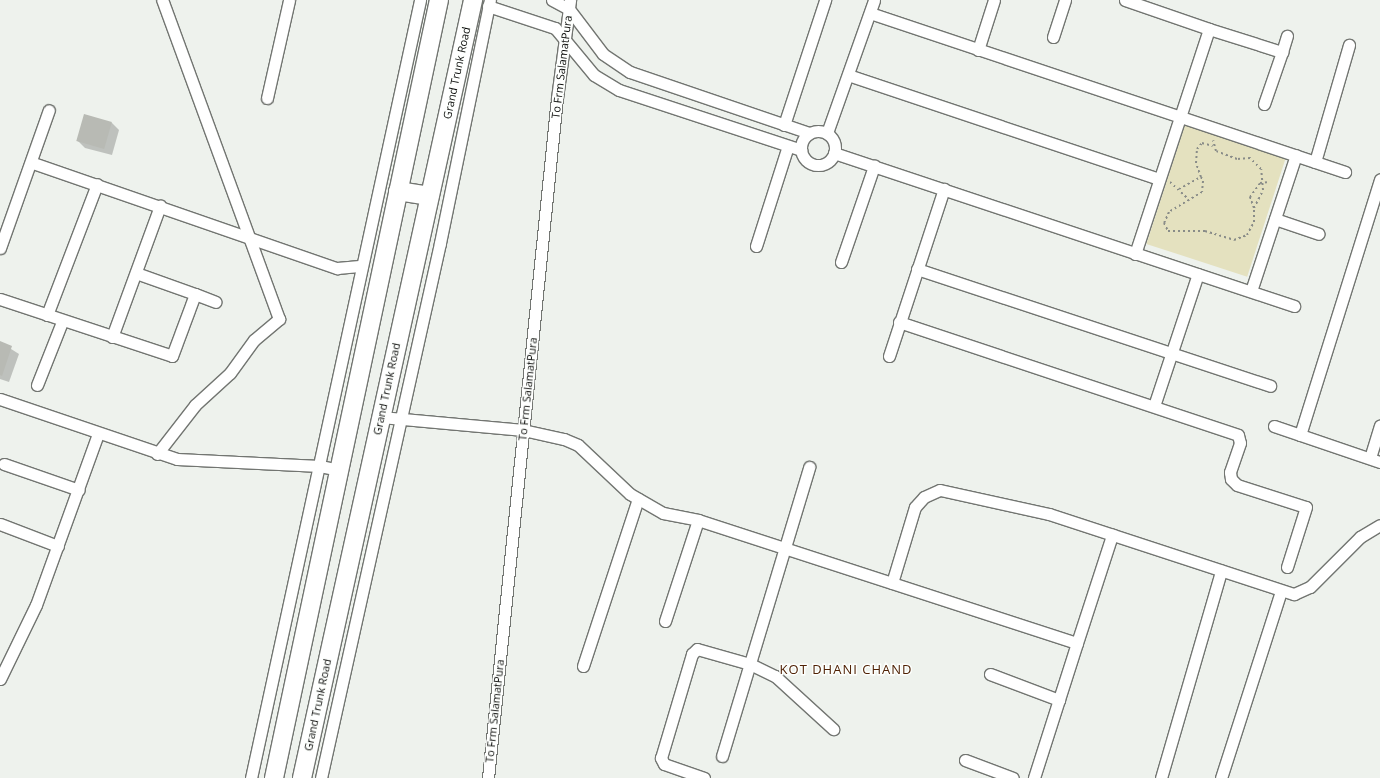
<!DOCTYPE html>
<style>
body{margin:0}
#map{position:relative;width:1380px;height:778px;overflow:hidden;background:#eef2ed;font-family:"Open Sans",sans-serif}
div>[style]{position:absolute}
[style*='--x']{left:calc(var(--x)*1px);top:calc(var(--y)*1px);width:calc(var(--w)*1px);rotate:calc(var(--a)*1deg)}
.green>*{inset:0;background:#e4e1bf;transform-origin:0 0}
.shadow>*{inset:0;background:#0003}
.building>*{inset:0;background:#b8bab4;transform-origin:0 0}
.path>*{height:2px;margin-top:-1px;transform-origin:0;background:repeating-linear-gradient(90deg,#898c88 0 2px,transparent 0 5px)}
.roads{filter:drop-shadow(1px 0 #727571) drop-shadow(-1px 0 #727571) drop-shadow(0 1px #727571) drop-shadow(0 -1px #727571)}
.minor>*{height:11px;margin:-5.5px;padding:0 5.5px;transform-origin:5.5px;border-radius:5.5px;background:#fff}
.minor>.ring{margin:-5.5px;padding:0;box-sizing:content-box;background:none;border:11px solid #fff;border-radius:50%}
.trunk>*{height:18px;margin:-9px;padding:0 9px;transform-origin:9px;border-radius:9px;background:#fff}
.path-bridge>*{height:2px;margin-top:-1px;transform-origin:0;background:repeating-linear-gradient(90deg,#898c88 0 2px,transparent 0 5px)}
span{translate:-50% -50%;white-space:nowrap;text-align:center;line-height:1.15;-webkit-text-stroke:3px #fdfffd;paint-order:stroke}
.street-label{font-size:11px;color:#0b0c0a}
.quarter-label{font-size:13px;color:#4f2104;letter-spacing:1px}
</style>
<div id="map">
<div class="green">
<i style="left:1185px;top:125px;width:106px;height:125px;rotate:18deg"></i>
</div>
<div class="shadow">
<i style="clip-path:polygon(85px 115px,112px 123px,119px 130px,112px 155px,85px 148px,78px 141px)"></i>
<i style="clip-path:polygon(0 342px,19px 354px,9px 382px,0 379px)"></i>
</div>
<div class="building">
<i style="left:84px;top:114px;width:29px;height:28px;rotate:16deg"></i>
<i style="clip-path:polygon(0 341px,12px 346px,2px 376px,0 375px)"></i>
</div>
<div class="path">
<i style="--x:1201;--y:177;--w:15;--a:-110"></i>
<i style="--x:1196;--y:163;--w:14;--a:-86"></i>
<i style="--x:1197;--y:149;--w:8;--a:-50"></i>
<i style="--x:1202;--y:143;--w:11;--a:15"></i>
<i style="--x:1170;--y:182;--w:25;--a:43"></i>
<i style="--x:1179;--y:189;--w:25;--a:-29"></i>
<i style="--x:1201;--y:177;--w:4;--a:63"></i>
<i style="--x:1203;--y:181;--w:11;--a:95"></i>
<i style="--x:1202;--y:192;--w:39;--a:149"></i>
<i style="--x:1169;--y:212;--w:12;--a:114"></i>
<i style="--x:1164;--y:223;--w:9;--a:63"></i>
<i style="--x:1168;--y:231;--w:37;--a:0"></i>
<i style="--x:1205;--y:231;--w:30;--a:17"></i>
<i style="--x:1234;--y:240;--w:14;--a:-21"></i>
<i style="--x:1247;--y:235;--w:15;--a:-62"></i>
<i style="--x:1254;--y:222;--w:14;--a:-90"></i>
<i style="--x:1254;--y:208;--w:20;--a:-63"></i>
<i style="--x:1263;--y:190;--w:21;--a:-95"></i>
<i style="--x:1261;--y:169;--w:16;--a:-135"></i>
<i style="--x:1250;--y:158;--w:13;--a:176"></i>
<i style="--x:1237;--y:159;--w:22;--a:-159"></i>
<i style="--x:1216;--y:151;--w:11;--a:-105"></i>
<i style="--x:1254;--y:208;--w:12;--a:-110"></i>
<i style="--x:1250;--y:197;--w:17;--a:-54"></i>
</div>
<div class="roads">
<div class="minor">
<i style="--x:552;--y:0;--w:19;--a:28"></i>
<i style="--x:569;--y:9;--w:56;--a:52.9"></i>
<i style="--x:603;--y:54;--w:32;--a:34"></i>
<i style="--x:630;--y:72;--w:189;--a:18.8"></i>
<i style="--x:1125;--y:0;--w:89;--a:19"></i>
<i style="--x:488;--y:6;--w:71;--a:18.2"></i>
<i style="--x:555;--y:28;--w:61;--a:50.3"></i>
<i style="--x:594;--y:75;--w:29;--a:31"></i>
<i style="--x:619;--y:90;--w:192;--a:18.2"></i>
<i style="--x:870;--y:13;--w:501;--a:18.51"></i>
<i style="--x:1053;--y:37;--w:39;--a:-72"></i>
<i style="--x:978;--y:50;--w:52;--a:-72.3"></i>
<i style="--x:848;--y:75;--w:328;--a:18.5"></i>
<i style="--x:267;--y:98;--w:100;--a:-77.3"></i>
<i style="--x:1264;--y:104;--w:55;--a:-70.9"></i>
<i style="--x:784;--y:125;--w:132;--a:-71.8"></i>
<i class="ring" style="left:801px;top:131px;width:23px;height:23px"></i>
<i style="--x:827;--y:133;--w:141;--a:-70.5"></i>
<i style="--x:834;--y:153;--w:485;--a:18.4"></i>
<i style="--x:1315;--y:162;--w:122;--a:-73.8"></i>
<i style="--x:33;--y:163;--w:322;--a:19.1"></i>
<i style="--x:337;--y:268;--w:25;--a:-5"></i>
<i style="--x:1275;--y:219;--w:46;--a:18.8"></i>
<i style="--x:756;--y:246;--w:105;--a:-72.3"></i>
<i style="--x:0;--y:248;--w:146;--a:-70.5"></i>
<i style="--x:1135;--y:254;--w:237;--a:-71.8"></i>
<i style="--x:1209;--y:29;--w:77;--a:17.5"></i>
<i style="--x:1282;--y:52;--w:17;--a:-73"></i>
<i style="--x:841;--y:262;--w:102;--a:-71"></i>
<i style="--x:917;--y:269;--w:372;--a:18.3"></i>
<i style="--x:136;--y:273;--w:63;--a:19.6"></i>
<i style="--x:1251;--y:291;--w:143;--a:-71.7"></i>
<i style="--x:0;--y:299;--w:181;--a:18.3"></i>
<i style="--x:172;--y:356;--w:66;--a:-69.6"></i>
<i style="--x:195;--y:294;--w:22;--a:21"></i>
<i style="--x:47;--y:315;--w:140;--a:-69.1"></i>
<i style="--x:899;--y:322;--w:357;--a:18.4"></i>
<i style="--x:1238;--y:435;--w:8;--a:76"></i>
<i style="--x:1240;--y:443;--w:31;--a:109"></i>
<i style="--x:1230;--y:472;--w:7;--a:82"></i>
<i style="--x:1231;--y:479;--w:8;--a:45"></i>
<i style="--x:1237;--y:485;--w:72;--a:17.7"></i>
<i style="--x:1306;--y:507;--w:63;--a:107.6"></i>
<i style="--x:112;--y:337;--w:140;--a:-69.9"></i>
<i style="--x:889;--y:356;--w:176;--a:-71.8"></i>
<i style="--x:37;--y:385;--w:68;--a:-68.4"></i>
<i style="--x:0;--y:399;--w:187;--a:18.7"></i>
<i style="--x:177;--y:459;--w:143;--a:2.8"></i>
<i style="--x:320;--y:466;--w:19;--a:12"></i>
<i style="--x:1154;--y:406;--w:139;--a:-71.6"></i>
<i style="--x:381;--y:417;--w:143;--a:5.2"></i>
<i style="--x:523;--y:430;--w:42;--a:12.4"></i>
<i style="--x:564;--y:439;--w:15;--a:23"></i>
<i style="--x:578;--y:445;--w:71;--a:43.3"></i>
<i style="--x:630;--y:494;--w:38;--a:30"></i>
<i style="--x:663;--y:513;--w:36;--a:11"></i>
<i style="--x:698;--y:520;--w:398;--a:18"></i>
<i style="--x:1077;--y:643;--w:142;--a:107.7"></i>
<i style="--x:1274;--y:426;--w:112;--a:18.8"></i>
<i style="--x:1300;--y:435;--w:268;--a:-72.6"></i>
<i style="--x:157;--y:454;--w:62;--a:-52.2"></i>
<i style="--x:195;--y:405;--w:47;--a:-42.4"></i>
<i style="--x:230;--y:373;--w:41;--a:-54"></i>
<i style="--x:254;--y:340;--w:33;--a:-40"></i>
<i style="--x:279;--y:319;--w:340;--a:-110.1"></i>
<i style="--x:1370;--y:458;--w:34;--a:-73"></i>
<i style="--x:4;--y:464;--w:79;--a:19.1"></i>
<i style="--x:0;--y:524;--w:62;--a:20.8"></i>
<i style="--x:892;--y:583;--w:79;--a:-73.2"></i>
<i style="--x:915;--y:507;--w:13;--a:-48"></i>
<i style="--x:924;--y:497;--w:17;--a:-24"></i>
<i style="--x:940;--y:490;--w:112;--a:12.4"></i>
<i style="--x:1049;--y:514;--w:258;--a:18.1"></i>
<i style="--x:1294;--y:594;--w:17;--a:-24"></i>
<i style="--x:1310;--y:587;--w:71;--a:-45"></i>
<i style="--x:1360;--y:537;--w:23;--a:-31"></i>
<i style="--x:665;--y:621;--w:106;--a:-71.9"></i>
<i style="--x:1077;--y:643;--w:114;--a:-72"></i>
<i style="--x:583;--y:666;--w:176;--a:-71.8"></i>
<i style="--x:990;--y:674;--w:74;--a:20.6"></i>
<i style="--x:0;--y:679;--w:82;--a:-64.1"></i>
<i style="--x:36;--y:605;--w:182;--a:-70.1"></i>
<i style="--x:722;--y:756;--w:302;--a:-73.2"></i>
<i style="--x:965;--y:760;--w:51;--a:20.6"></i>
<i style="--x:251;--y:778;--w:796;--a:-77.74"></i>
<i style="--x:321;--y:778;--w:548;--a:-77.46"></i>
<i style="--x:440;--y:243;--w:248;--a:-78.4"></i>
<i style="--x:488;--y:778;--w:683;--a:-84.21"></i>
<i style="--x:557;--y:98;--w:99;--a:-82.4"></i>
<i style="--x:704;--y:778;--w:42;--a:-160.7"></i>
<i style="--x:664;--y:764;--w:7;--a:-117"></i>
<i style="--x:661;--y:758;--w:109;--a:-73.4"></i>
<i style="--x:692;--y:654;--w:7;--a:-45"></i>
<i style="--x:697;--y:649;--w:55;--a:15.8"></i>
<i style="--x:750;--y:664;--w:28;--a:26"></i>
<i style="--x:775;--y:676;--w:79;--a:42.4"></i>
<i style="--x:1161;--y:778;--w:216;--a:-73.8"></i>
<i style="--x:1221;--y:778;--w:196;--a:-72.2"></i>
</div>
<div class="trunk">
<i style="--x:398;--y:191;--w:32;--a:9"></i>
<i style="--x:274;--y:778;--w:795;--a:-78.03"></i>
<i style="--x:302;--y:778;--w:797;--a:-77.6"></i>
</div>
</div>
<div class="path-bridge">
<i style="--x:1260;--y:183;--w:9;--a:-6"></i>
</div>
<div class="street-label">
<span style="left:562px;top:67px;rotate:-83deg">To Frm SalamatPura</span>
<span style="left:457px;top:73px;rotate:-78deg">Grand Trunk Road</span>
<span style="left:387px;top:389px;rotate:-78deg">Grand Trunk Road</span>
<span style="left:528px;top:389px;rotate:-84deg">To Frm SalamatPura</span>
<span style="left:318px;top:705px;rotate:-78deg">Grand Trunk Road</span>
<span style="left:495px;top:711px;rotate:-84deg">To Frm SalamatPura</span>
</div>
<div class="quarter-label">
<span style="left:846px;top:669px">KOT DHANI CHAND</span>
</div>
</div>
